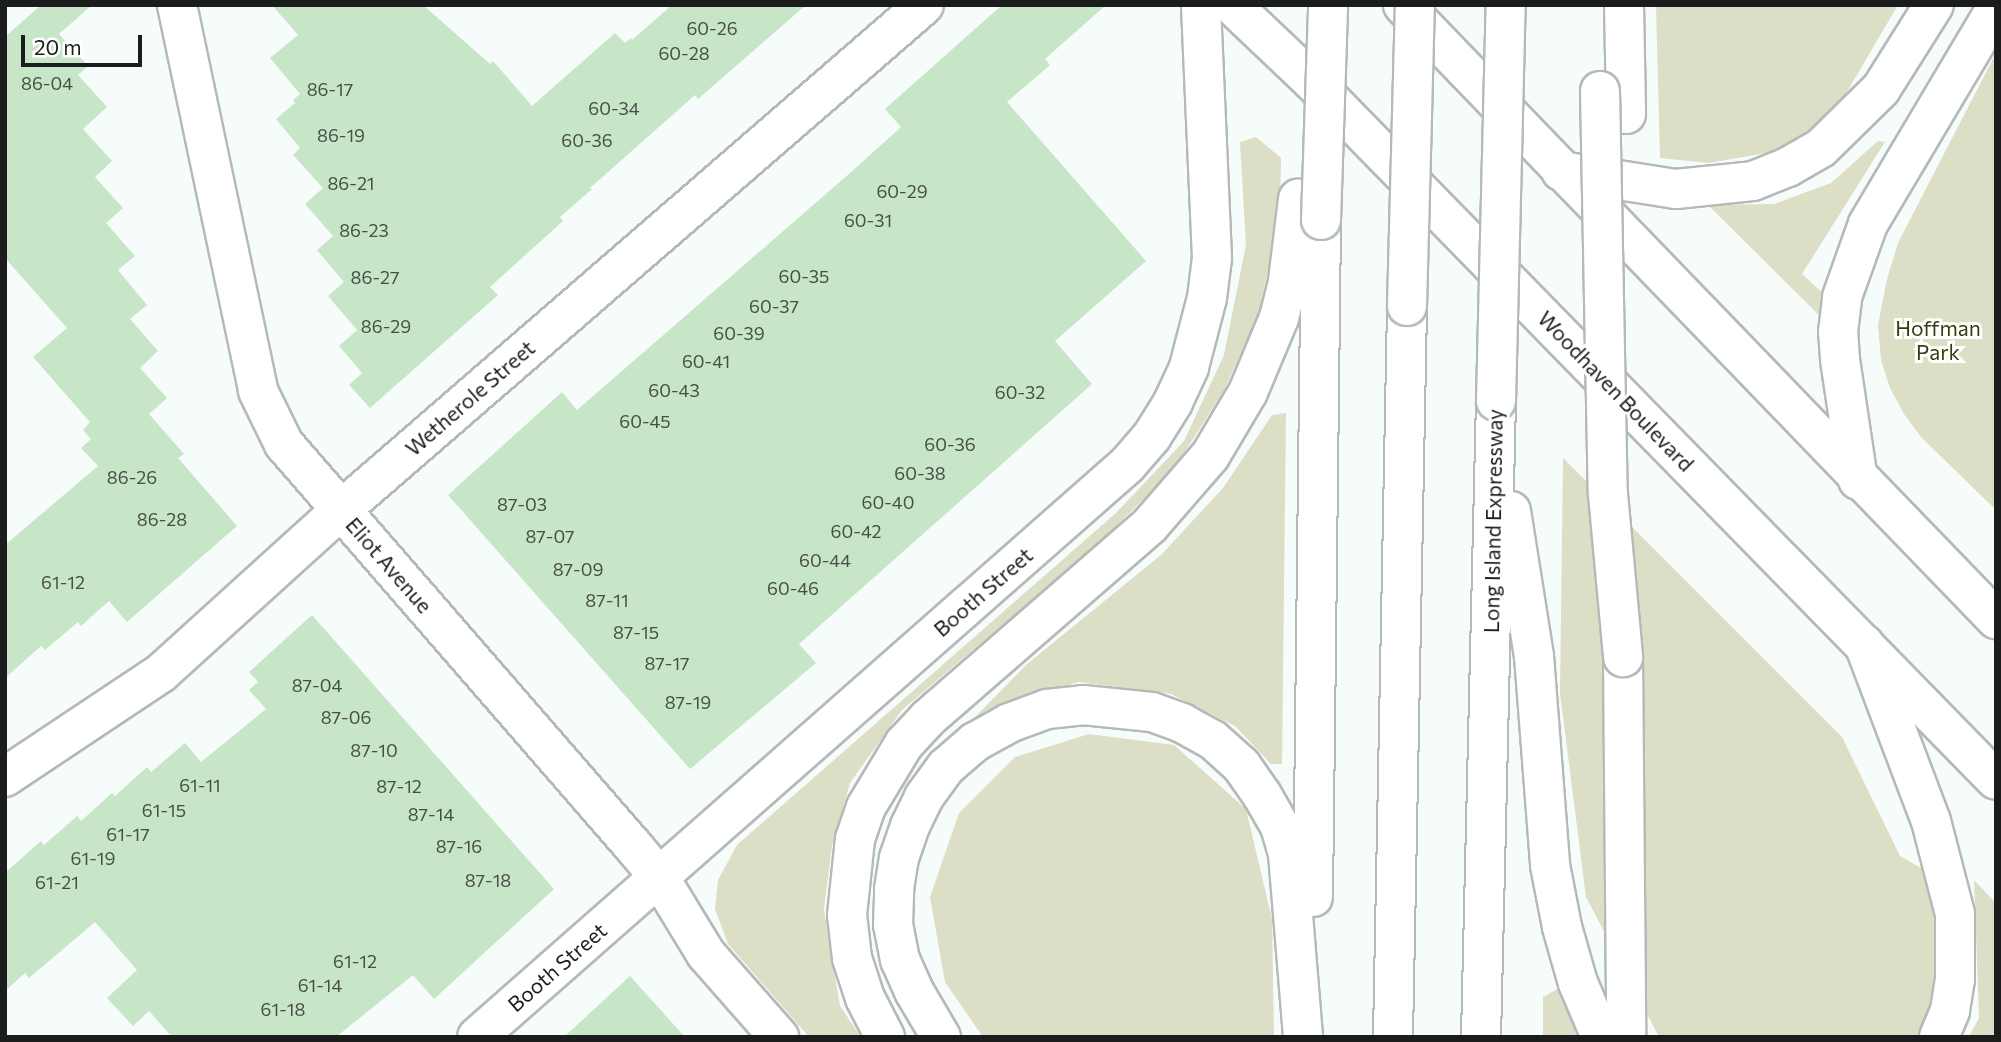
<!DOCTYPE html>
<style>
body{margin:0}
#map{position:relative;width:2001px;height:1042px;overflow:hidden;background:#f6fcfa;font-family:Commissioner,sans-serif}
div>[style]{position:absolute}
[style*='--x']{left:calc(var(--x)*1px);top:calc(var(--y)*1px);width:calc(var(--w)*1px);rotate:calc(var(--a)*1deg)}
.green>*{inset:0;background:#dcdec5}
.building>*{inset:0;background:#c7e5c7}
.roads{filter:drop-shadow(2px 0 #b4bab8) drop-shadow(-2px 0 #b4bab8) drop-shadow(0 2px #b4bab8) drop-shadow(0 -2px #b4bab8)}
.minor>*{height:38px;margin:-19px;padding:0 19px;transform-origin:19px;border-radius:19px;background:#fff}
.major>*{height:38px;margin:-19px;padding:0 19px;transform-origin:19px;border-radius:19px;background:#fff}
.highway>*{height:38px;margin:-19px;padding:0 19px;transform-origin:19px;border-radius:19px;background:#fff}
.bridges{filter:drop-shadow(2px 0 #b4bab8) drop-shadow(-2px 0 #b4bab8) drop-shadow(0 2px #b4bab8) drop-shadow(0 -2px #b4bab8)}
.highway-bridge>*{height:38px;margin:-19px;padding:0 19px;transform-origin:19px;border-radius:19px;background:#fff}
span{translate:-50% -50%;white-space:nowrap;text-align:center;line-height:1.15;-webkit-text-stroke:6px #fff;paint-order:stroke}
.number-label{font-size:18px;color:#464f47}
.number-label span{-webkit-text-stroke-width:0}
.park-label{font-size:21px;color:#393b0c}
.street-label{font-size:21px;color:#1b1d1c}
.frame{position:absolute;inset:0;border:7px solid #1b1d1c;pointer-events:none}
.scale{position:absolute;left:21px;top:35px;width:121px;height:32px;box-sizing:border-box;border:4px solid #1b1d1c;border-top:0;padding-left:9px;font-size:21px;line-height:24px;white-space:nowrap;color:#1b1d1c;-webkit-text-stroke:5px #fff;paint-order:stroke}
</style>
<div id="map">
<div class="green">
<i style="clip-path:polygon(1656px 5px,1898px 5px,1838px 107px,1783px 150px,1709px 163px,1660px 158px)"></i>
<i style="clip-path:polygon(1996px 53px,1996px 510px,1921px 437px,1904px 414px,1890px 388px,1881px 360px,1878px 325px,1887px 279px,1898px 243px)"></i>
<i style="clip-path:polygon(1256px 137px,1281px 158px,1280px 213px,1258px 317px,1224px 390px,1174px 469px,1102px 540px,902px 710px,850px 783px,832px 846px,824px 909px,840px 1006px,861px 1037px,809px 1037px,728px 944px,715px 909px,718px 880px,737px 845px,1116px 513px,1184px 441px,1224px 355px,1246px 245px,1240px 142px)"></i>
<i style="clip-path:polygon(1878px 141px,1885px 142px,1802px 274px,1830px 300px,1828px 324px,1708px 205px,1774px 204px,1831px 183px)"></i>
<i style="clip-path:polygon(1286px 413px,1282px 764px,1271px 764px,1235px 726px,1171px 694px,1078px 682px,972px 720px,1027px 664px,1161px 555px,1223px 488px,1272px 415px)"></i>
<i style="clip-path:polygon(1563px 458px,1842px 737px,1900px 856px,1928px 872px,1943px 949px,1927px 1021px,1917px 1037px,1659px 1037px,1586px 897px,1560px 693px)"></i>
<i style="clip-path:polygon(1089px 734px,1174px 745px,1246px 809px,1272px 919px,1274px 1037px,983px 1037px,945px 982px,930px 897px,959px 813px,1015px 757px)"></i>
<i style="clip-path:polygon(1974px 880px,1996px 903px,1996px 1037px,1969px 1037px,1979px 1018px)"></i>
<i style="clip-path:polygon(1563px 986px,1589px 1037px,1543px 1037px,1543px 997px)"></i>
</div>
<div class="building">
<i style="clip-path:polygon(41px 5px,92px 5px,59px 34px,88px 66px,78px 75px,107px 107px,83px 129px,112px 161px,95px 177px,123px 208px,106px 223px,135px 256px,118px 270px,147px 305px,130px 319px,158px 351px,140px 368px,167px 398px,149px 414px,184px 454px,178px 458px,237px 526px,127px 622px,109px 601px,81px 626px,78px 622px,45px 650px,41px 646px,5px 678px,5px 545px,98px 466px,81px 448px,91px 439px,83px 430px,90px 422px,33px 357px,67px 328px,5px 258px,5px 37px)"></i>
<i style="clip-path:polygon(272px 5px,423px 5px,490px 64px,493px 61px,532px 106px,615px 33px,625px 43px,631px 38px,632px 40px,672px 5px,806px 5px,698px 99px,695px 95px,590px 188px,592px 189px,560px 217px,563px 221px,490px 287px,498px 295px,370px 408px,349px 385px,362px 373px,339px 346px,357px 330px,328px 296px,344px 282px,317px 250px,333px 236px,305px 204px,323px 188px,293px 155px,300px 148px,276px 119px,295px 103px,293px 100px,300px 94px,270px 58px,298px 35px)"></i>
<i style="clip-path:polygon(1002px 5px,1106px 5px,1045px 59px,1050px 65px,1007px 102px,1146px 261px,1055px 341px,1092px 384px,799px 644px,816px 663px,690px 769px,448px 495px,562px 392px,577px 410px,850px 173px,901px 127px,885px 109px)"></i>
<i style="clip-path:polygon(312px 615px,554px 889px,434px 999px,413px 975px,336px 1037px,172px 1037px,149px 1011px,133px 1026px,107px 998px,137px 970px,95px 922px,29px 978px,25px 973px,5px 991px,5px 873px,41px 841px,44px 845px,77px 816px,81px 821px,112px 793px,115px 796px,147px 767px,151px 772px,185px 743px,201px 762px,266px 709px,249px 690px,258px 682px,249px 672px)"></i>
<i style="clip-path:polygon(630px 976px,685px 1037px,564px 1037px)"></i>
</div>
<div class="roads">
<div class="minor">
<i style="--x:177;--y:5;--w:394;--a:78.1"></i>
<i style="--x:258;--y:391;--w:59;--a:63.9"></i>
<i style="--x:284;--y:444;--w:534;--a:49.03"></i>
<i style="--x:634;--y:847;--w:39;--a:50"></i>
<i style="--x:659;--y:877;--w:90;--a:58.6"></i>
<i style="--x:706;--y:954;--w:111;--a:48.7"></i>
<i style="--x:5;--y:777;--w:187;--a:-33.7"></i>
<i style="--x:161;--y:673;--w:243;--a:-42.2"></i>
<i style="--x:341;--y:510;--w:771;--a:-40.9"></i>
<i style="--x:477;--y:1037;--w:866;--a:-41.35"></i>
<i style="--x:1127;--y:465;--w:38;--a:-49"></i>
<i style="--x:1152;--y:436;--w:40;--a:-58"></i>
<i style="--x:1173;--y:402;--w:38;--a:-65"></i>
<i style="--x:1189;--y:367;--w:71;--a:-75.4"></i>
<i style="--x:1207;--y:298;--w:40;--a:-82.9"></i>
<i style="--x:1212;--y:258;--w:253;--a:-92.5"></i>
</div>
<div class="major">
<i style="--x:1232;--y:5;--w:109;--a:43.5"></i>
<i style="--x:1311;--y:80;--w:979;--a:45.62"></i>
<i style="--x:1403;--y:5;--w:854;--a:46"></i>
</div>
<div class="highway">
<i style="--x:1624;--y:5;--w:109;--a:88.9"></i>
<i style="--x:1561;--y:171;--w:116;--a:8.9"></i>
<i style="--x:1676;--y:189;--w:77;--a:-5.9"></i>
<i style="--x:1753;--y:181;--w:38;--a:-22"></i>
<i style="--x:1788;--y:167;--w:38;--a:-30"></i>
<i style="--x:1821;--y:148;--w:84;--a:-44.5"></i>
<i style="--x:1881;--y:89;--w:99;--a:-57.8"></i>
<i style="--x:1858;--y:480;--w:122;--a:-98.5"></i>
<i style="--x:1840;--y:359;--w:27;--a:-94"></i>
<i style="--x:1838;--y:332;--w:35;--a:-83"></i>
<i style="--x:1842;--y:297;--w:77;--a:-70.4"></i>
<i style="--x:1868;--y:224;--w:251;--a:-59.3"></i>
<i style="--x:1511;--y:511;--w:147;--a:81"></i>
<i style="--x:1534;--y:656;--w:210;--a:85.6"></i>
<i style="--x:1550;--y:865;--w:63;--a:79"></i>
<i style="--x:1562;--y:927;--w:58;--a:74.1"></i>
<i style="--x:1578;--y:983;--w:59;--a:66.9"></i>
<i style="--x:1864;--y:644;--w:189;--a:69.3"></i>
<i style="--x:1931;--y:821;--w:96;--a:75.5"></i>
<i style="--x:1955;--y:914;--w:65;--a:90"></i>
<i style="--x:1955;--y:979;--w:32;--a:99"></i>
<i style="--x:1950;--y:1011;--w:28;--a:113"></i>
<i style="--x:1623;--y:657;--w:380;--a:89.5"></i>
<i style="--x:1313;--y:897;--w:677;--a:-89.32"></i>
<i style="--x:885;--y:1037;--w:44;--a:-117.1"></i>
<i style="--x:865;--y:998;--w:42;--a:-108"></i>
<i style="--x:852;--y:958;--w:43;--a:-96.6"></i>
<i style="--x:847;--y:915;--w:76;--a:-84"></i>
<i style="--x:855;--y:839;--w:34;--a:-71"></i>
<i style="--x:866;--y:807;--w:74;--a:-58.9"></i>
<i style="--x:904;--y:744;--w:34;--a:-47"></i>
<i style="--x:927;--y:719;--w:296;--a:-41"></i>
<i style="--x:1150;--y:525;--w:91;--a:-49"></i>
<i style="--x:1210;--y:456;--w:74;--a:-59.3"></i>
<i style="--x:1248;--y:392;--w:80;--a:-67.3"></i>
<i style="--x:1279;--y:318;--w:38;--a:-76"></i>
<i style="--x:1288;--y:281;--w:83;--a:-83"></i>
<i style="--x:941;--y:1037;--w:53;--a:-120.4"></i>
<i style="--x:914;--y:991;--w:34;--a:-114"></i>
<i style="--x:900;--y:960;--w:36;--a:-101"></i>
<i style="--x:893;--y:925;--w:36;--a:-88"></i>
<i style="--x:894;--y:889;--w:31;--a:-81"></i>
<i style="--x:899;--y:858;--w:34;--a:-71"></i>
<i style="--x:910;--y:826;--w:32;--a:-64"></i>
<i style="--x:924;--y:797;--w:37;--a:-54"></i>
<i style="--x:946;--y:767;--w:38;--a:-41"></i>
<i style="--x:975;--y:742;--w:39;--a:-29"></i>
<i style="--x:1009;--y:723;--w:40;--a:-20.2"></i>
<i style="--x:1047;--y:709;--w:36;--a:-6"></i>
<i style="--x:1083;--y:705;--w:69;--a:5.8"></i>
<i style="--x:1152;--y:712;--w:32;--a:20"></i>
<i style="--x:1182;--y:723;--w:35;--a:29"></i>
<i style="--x:1213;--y:740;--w:38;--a:42"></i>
<i style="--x:1241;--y:765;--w:37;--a:55"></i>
<i style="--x:1262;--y:795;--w:36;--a:60"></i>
<i style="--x:1280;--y:826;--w:29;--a:74"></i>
<i style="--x:1288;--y:854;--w:184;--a:85.3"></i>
<i style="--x:1393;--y:1037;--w:731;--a:-88.9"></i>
<i style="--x:1481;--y:1037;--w:636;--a:-88.65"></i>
</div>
</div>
<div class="bridges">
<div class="highway-bridge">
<i style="--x:1600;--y:91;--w:403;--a:88.9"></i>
<i style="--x:1608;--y:494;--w:164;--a:84.7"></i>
<i style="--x:1321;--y:220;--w:215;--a:-88.1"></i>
<i style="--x:1407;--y:306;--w:301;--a:-88.5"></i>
<i style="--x:1496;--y:401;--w:396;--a:-88.6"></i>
</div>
</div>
<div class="number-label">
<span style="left:712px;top:28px">60-26</span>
<span style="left:684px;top:53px">60-28</span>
<span style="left:47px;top:83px">86-04</span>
<span style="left:330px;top:89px">86-17</span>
<span style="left:614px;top:108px">60-34</span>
<span style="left:341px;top:135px">86-19</span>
<span style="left:587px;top:140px">60-36</span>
<span style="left:351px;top:183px">86-21</span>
<span style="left:902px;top:191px">60-29</span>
<span style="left:868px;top:220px">60-31</span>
<span style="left:364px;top:230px">86-23</span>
<span style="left:804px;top:276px">60-35</span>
<span style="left:375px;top:277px">86-27</span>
<span style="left:774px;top:306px">60-37</span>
<span style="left:386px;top:326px">86-29</span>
<span style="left:739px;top:333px">60-39</span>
<span style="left:706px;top:361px">60-41</span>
<span style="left:674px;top:390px">60-43</span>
<span style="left:1020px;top:392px">60-32</span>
<span style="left:645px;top:421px">60-45</span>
<span style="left:950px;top:444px">60-36</span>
<span style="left:920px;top:473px">60-38</span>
<span style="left:132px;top:477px">86-26</span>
<span style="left:888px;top:502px">60-40</span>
<span style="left:522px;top:504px">87-03</span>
<span style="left:162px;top:519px">86-28</span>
<span style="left:856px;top:531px">60-42</span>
<span style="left:550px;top:536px">87-07</span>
<span style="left:825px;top:560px">60-44</span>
<span style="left:578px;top:569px">87-09</span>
<span style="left:63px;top:582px">61-12</span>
<span style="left:793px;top:588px">60-46</span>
<span style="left:607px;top:600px">87-11</span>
<span style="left:636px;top:632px">87-15</span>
<span style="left:667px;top:663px">87-17</span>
<span style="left:317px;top:685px">87-04</span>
<span style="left:688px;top:702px">87-19</span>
<span style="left:346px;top:717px">87-06</span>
<span style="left:374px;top:750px">87-10</span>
<span style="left:200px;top:785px">61-11</span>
<span style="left:399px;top:786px">87-12</span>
<span style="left:164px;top:810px">61-15</span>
<span style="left:431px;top:814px">87-14</span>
<span style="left:128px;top:834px">61-17</span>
<span style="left:459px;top:846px">87-16</span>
<span style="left:93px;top:858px">61-19</span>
<span style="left:488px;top:880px">87-18</span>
<span style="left:57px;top:882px">61-21</span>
<span style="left:355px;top:961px">61-12</span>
<span style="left:320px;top:985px">61-14</span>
<span style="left:283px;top:1009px">61-18</span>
</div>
<div class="park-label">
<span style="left:1938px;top:340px">Hoffman<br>Park</span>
</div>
<div class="street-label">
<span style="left:1616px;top:391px;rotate:46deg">Woodhaven Boulevard</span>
<span style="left:470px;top:398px;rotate:-41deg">Wetherole Street</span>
<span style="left:1493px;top:521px;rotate:-89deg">Long Island Expressway</span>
<span style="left:389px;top:565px;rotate:49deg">Eliot Avenue</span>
<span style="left:983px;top:592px;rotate:-41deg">Booth Street</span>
<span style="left:557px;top:967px;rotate:-41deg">Booth Street</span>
</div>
<div class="frame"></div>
<div class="scale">20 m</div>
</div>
